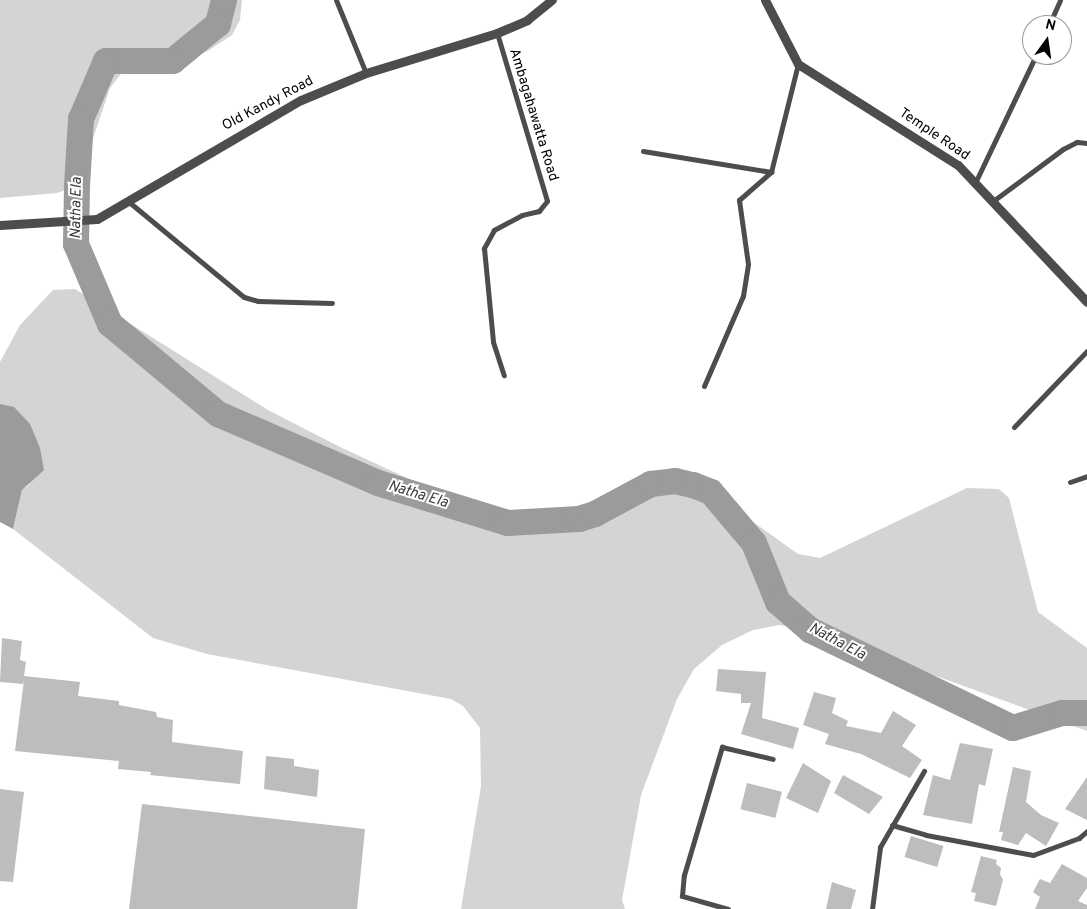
<!DOCTYPE html>
<style>
body{margin:0}
#map{position:relative;width:1087px;height:909px;overflow:hidden;background:#fff;font-family:Overpass,sans-serif}
div>[style]{position:absolute}
[style*='--x']{left:calc(var(--x)*1px);top:calc(var(--y)*1px);width:calc(var(--w)*1px);rotate:calc(var(--a)*1deg)}
.green>*{inset:0;background:#d4d4d4}
.water>*{inset:0;background:#9b9b9b}
.river>*{height:26px;margin:-13px;padding:0 13px;transform-origin:13px;border-radius:13px;background:#9b9b9b}
.building>*{inset:0;background:#bdbdbd;transform-origin:0 0}
.minor>*{height:5px;margin:-2.5px;padding:0 2.5px;transform-origin:2.5px;border-radius:2.5px;background:#4d4d4d}
.tertiary>*{height:9px;margin:-4.5px;padding:0 4.5px;transform-origin:4.5px;border-radius:4.5px;background:#4d4d4d}
span{translate:-50% -50%;white-space:nowrap;text-align:center;line-height:1.15;-webkit-text-stroke:4px #fff;paint-order:stroke}
.street-label{font-size:14px;color:#000}
.water-label{font-size:15px;color:#3c3c3c;font-style:italic}
.north{position:absolute;left:1022px;top:15px;width:50px;height:50px;box-sizing:border-box;background:#fff;border:1px solid #999;border-radius:50%;rotate:14deg;font-size:14px;font-weight:700;line-height:20px;text-align:center;color:#000}
.north::after{content:'';display:block;margin:auto;width:18px;height:22px;background:#000;clip-path:polygon(50% 0,100% 100%,50% 72%,0 100%)}
</style>
<div id="map">
<div class="green">
<i style="clip-path:polygon(0 0,242px 0,240px 20px,232px 35px,206px 52px,156px 54px,130px 62px,110px 88px,77px 186px,57px 193px,0 198px)"></i>
<i style="clip-path:polygon(75px 289px,268px 410px,340px 447px,424px 486px,527px 518px,579px 519px,595px 514px,637px 489px,675px 481px,711px 492px,798px 554px,820px 558px,967px 488px,999px 489px,1009px 498px,1038px 612px,1087px 648px,1087px 731px,810px 630px,779px 625px,753px 630px,722px 645px,694px 669px,677px 699px,641px 795px,622px 900px,625px 909px,461px 909px,481px 786px,480px 728px,463px 706px,451px 699px,207px 654px,153px 638px,13px 529px,22px 490px,30px 484px,0 404px,0 362px,20px 325px,53px 290px)"></i>
</div>
<div class="water">
<i style="clip-path:polygon(0 404px,14px 407px,30px 424px,40px 448px,44px 470px,22px 490px,13px 529px,0 522px)"></i>
</div>
<div class="river">
<i style="--x:224;--y:0;--w:25;--a:104"></i>
<i style="--x:218;--y:24;--w:58;--a:140.6"></i>
<i style="--x:173;--y:61;--w:67;--a:180"></i>
<i style="--x:106;--y:61;--w:63;--a:113.3"></i>
<i style="--x:81;--y:119;--w:67;--a:93.4"></i>
<i style="--x:77;--y:186;--w:58;--a:91"></i>
<i style="--x:76;--y:244;--w:87;--a:67"></i>
<i style="--x:110;--y:324;--w:141;--a:39.8"></i>
<i style="--x:218;--y:414;--w:174;--a:23.3"></i>
<i style="--x:378;--y:483;--w:136;--a:17.1"></i>
<i style="--x:508;--y:523;--w:71;--a:-3.2"></i>
<i style="--x:579;--y:519;--w:17;--a:-17"></i>
<i style="--x:595;--y:514;--w:64;--a:-28.2"></i>
<i style="--x:651;--y:484;--w:24;--a:-7"></i>
<i style="--x:675;--y:481;--w:18;--a:13"></i>
<i style="--x:693;--y:485;--w:19;--a:21"></i>
<i style="--x:711;--y:492;--w:67;--a:49.9"></i>
<i style="--x:754;--y:543;--w:64;--a:67.9"></i>
<i style="--x:778;--y:602;--w:43;--a:41.2"></i>
<i style="--x:810;--y:630;--w:225;--a:25.8"></i>
<i style="--x:1013;--y:728;--w:51;--a:-17"></i>
<i style="--x:1062;--y:713;--w:25;--a:0"></i>
</div>
<div class="building">
<i style="clip-path:polygon(2px 638px,22px 641px,20px 660px,26px 662px,24px 676px,80px 682px,78px 696px,119px 701px,119px 705px,156px 712px,157px 717px,173px 720px,172px 742px,243px 751px,240px 784px,150px 775px,151px 772px,118px 769px,119px 761px,15px 751px,24px 680px,23px 684px,0 682px)"></i>
<i style="clip-path:polygon(718px 669px,766px 672px,762px 718px,799px 728px,793px 749px,741px 734px,751px 703px,741px 703px,741px 694px,716px 691px)"></i>
<i style="clip-path:polygon(814px 692px,836px 698px,832px 713px,848px 721px,846px 726px,881px 733px,893px 711px,916px 725px,902px 746px,922px 760px,910px 778px,861px 754px,825px 744px,829px 734px,803px 725px)"></i>
<i style="clip-path:polygon(960px 743px,993px 749px,985px 786px,979px 784px,972px 824px,923px 815px,933px 775px,950px 780px)"></i>
<i style="clip-path:polygon(266px 756px,294px 759px,294px 766px,319px 770px,317px 797px,264px 789px)"></i>
<i style="clip-path:polygon(803px 763px,831px 781px,818px 813px,786px 798px)"></i>
<i style="clip-path:polygon(1013px 767px,1031px 771px,1026px 802px,1041px 815px,1059px 823px,1046px 846px,1026px 833px,1018px 845px,1001px 840px,1003px 832px,999px 832px)"></i>
<i style="clip-path:polygon(843px 775px,883px 797px,869px 814px,834px 793px)"></i>
<i style="clip-path:polygon(1087px 777px,1087px 820px,1065px 809px)"></i>
<i style="left:747px;top:783px;width:36px;height:27px;rotate:14deg"></i>
<i style="clip-path:polygon(0 789px,24px 792px,13px 882px,0 881px)"></i>
<i style="clip-path:polygon(142px 804px,365px 829px,357px 909px,129px 909px)"></i>
<i style="left:911px;top:836px;width:34px;height:22px;rotate:17deg"></i>
<i style="clip-path:polygon(981px 856px,997px 860px,996px 864px,1001px 868px,1000px 874px,1003px 880px,996px 906px,974px 901px,976px 893px,971px 892px)"></i>
<i style="clip-path:polygon(1062px 864px,1087px 878px,1087px 888px,1078px 901px,1087px 905px,1087px 909px,1035px 909px,1040px 897px,1033px 892px,1040px 879px,1050px 883px)"></i>
<i style="clip-path:polygon(832px 882px,856px 890px,851px 909px,826px 909px)"></i>
</div>
<div class="minor">
<i style="--x:336;--y:0;--w:79;--a:67.7"></i>
<i style="--x:1049;--y:25;--w:27;--a:-66"></i>
<i style="--x:497;--y:33;--w:175;--a:73.4"></i>
<i style="--x:547;--y:201;--w:13;--a:129"></i>
<i style="--x:539;--y:211;--w:17;--a:167"></i>
<i style="--x:522;--y:215;--w:32;--a:152"></i>
<i style="--x:494;--y:230;--w:21;--a:119"></i>
<i style="--x:484;--y:248;--w:94;--a:84.5"></i>
<i style="--x:493;--y:342;--w:35;--a:72"></i>
<i style="--x:643;--y:151;--w:130;--a:9.3"></i>
<i style="--x:975;--y:183;--w:142;--a:-64.5"></i>
<i style="--x:993;--y:201;--w:87;--a:-36.6"></i>
<i style="--x:1063;--y:149;--w:16;--a:-27"></i>
<i style="--x:1077;--y:142;--w:10;--a:6"></i>
<i style="--x:129;--y:202;--w:149;--a:39.6"></i>
<i style="--x:244;--y:297;--w:15;--a:16"></i>
<i style="--x:258;--y:301;--w:74;--a:1.5"></i>
<i style="--x:704;--y:386;--w:98;--a:-66.6"></i>
<i style="--x:743;--y:296;--w:32;--a:-81"></i>
<i style="--x:748;--y:264;--w:65;--a:-98"></i>
<i style="--x:739;--y:200;--w:43;--a:-41.2"></i>
<i style="--x:771;--y:172;--w:111;--a:-76"></i>
<i style="--x:1014;--y:427;--w:105;--a:-46.2"></i>
<i style="--x:1070;--y:482;--w:18;--a:-19"></i>
<i style="--x:892;--y:825;--w:35;--a:16"></i>
<i style="--x:926;--y:835;--w:109;--a:10.6"></i>
<i style="--x:1033;--y:855;--w:49;--a:-20.3"></i>
<i style="--x:1079;--y:838;--w:11;--a:-41"></i>
<i style="--x:728;--y:909;--w:48;--a:-164.2"></i>
<i style="--x:682;--y:896;--w:21;--a:-85"></i>
<i style="--x:684;--y:875;--w:134;--a:-73.5"></i>
<i style="--x:722;--y:747;--w:52;--a:13.2"></i>
<i style="--x:872;--y:909;--w:63;--a:-82.6"></i>
<i style="--x:880;--y:847;--w:88;--a:-59.9"></i>
</div>
<div class="tertiary">
<i style="--x:765;--y:0;--w:72;--a:62.7"></i>
<i style="--x:798;--y:64;--w:189;--a:32.3"></i>
<i style="--x:958;--y:165;--w:188;--a:46.7"></i>
<i style="--x:0;--y:225;--w:97;--a:-3.5"></i>
<i style="--x:97;--y:219;--w:236;--a:-30.3"></i>
<i style="--x:301;--y:100;--w:70;--a:-22.6"></i>
<i style="--x:366;--y:73;--w:137;--a:-17"></i>
<i style="--x:497;--y:33;--w:33;--a:-23"></i>
<i style="--x:527;--y:20;--w:32;--a:-39"></i>
</div>
<div class="street-label">
<span style="left:268px;top:104px;rotate:-28deg">Old Kandy Road</span>
<span style="left:533px;top:115px;rotate:73deg">Ambagahawatta Road</span>
<span style="left:934px;top:135px;rotate:34deg">Temple Road</span>
</div>
<div class="water-label">
<span style="left:77px;top:208px;rotate:-89deg">Natha Ela</span>
<span style="left:418px;top:495px;rotate:17deg">Natha Ela</span>
<span style="left:837px;top:642px;rotate:28deg">Natha Ela</span>
</div>
<div class="north">N</div>
</div>
